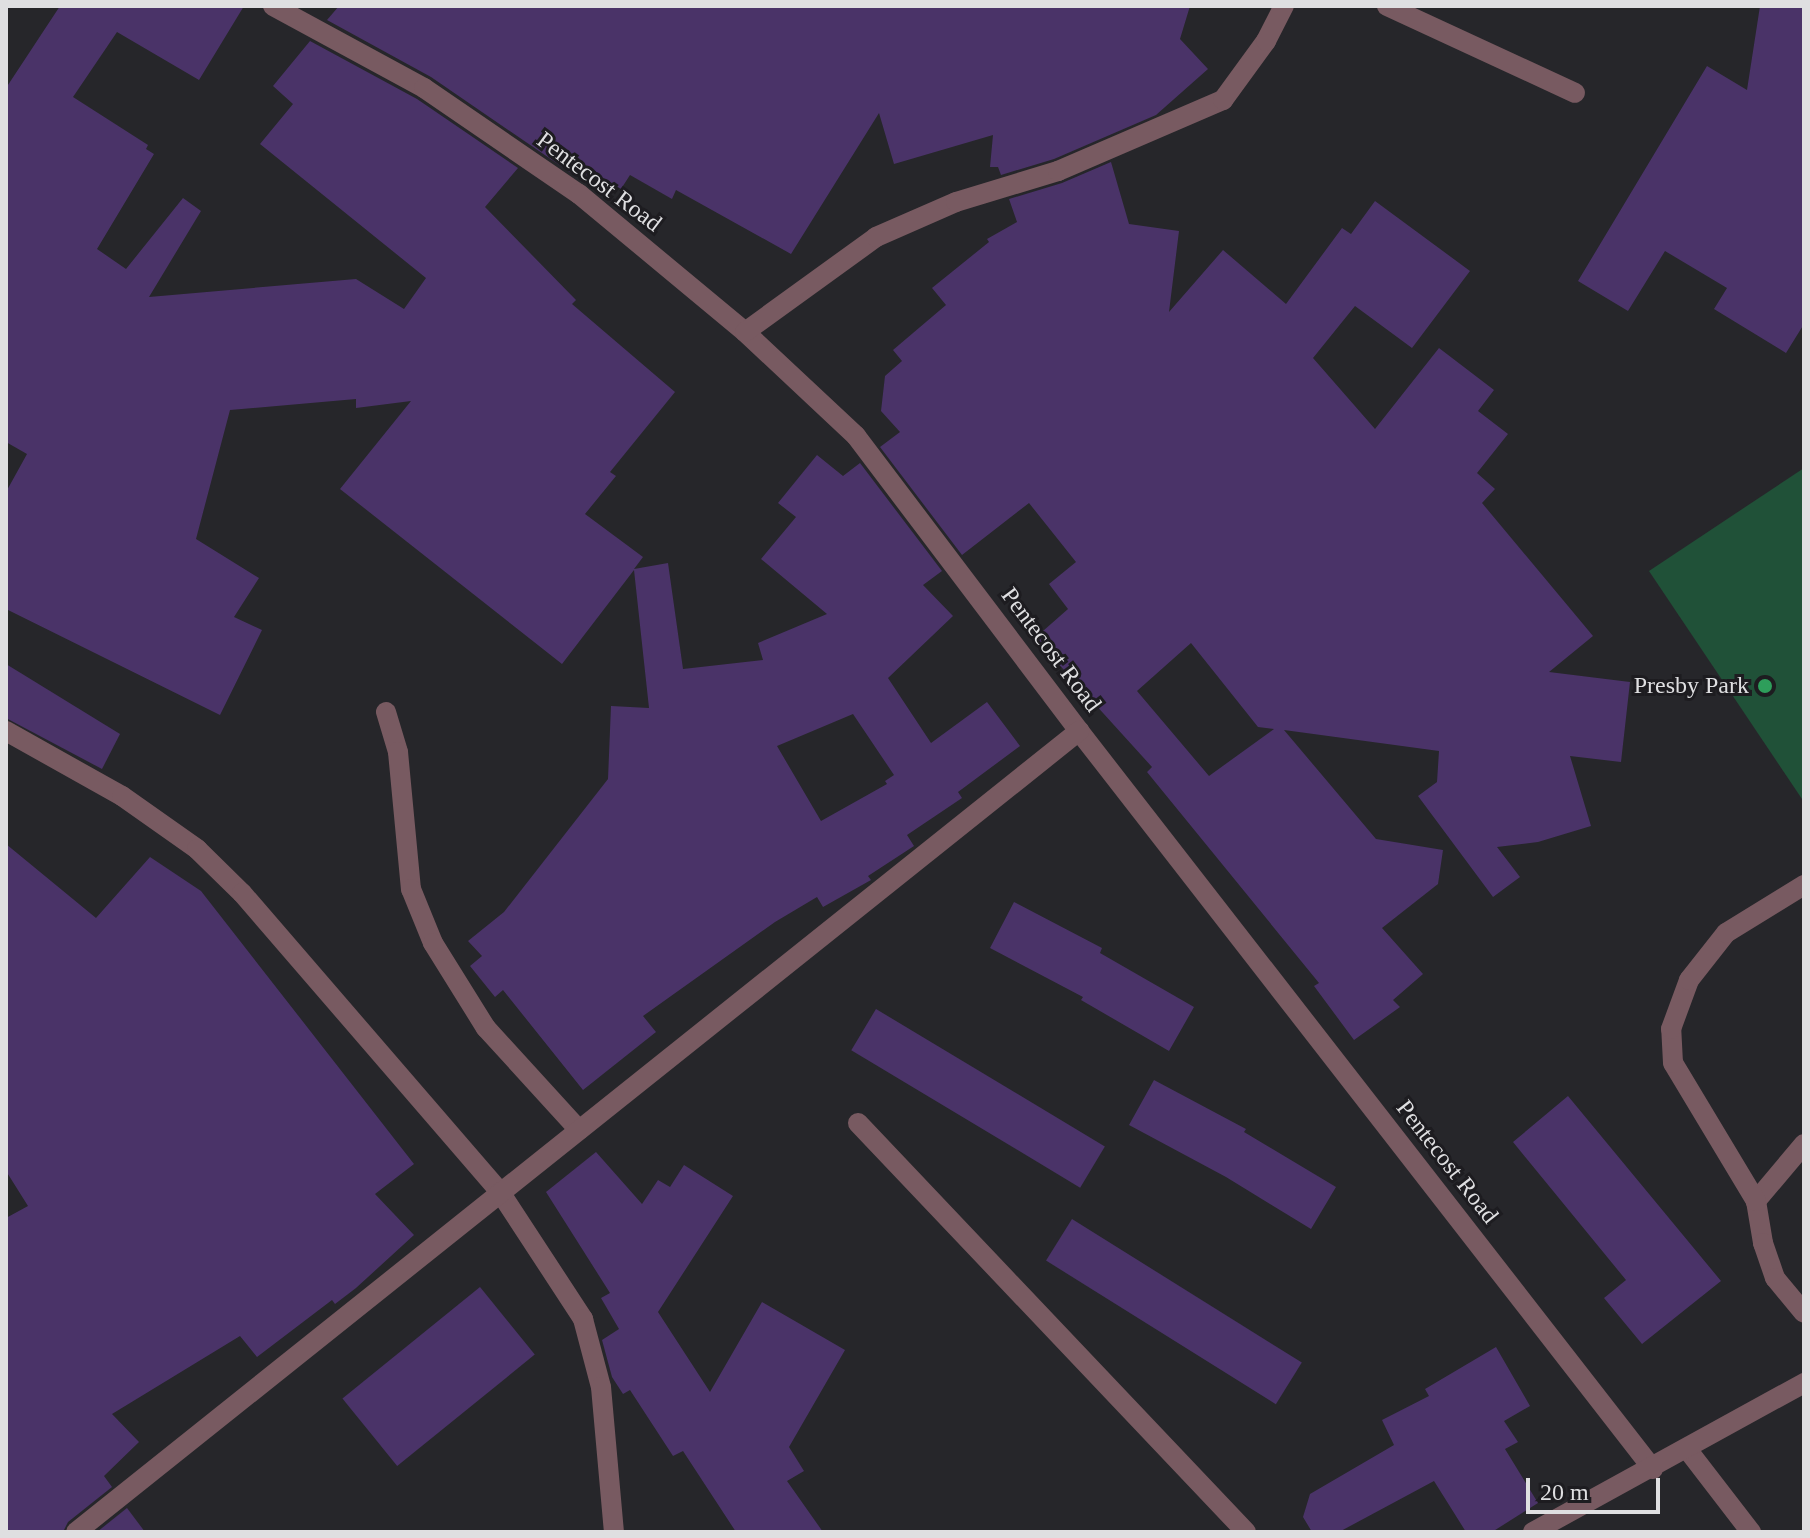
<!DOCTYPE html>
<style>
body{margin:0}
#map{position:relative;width:1810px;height:1538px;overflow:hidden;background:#26262a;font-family:"Times New Roman",serif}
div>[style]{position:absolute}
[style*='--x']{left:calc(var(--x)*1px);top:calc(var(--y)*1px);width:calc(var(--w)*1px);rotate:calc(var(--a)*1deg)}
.green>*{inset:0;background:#205138}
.building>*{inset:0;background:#4a3368;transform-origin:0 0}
.minor>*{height:20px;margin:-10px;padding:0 10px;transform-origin:10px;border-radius:10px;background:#785a61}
.dots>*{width:22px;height:22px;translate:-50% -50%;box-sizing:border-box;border:4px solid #1d1c20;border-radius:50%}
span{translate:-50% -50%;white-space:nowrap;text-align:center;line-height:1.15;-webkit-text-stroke:6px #1d1c20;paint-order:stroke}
.street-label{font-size:24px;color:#dfdfe1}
.poi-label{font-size:24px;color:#dfdfe1}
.right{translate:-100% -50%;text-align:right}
.frame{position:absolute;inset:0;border:8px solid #dfdfe1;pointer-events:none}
.scale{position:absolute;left:1526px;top:1478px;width:134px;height:36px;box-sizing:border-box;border:4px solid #dfdfe1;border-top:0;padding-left:10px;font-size:24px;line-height:28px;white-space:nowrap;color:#dfdfe1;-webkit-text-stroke:6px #1d1c20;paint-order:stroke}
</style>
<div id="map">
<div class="green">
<i style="clip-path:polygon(1804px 468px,1804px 802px,1649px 571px)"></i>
</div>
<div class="building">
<i style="clip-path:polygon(evenodd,60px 6px,244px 6px,199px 80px,117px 32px,73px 97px,148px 145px,146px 149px,154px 154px,97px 249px,126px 269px,183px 198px,201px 211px,149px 297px,356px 279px,404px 309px,426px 278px,260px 144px,293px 104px,273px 86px,310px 41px,417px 99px,518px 168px,485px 207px,576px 300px,572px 304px,675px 392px,610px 472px,616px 476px,585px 514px,643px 557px,634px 569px,668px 563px,683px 669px,763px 660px,758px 643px,827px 614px,761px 559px,796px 517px,778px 503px,817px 455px,843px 476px,860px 463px,942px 571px,923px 585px,953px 616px,888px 678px,931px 743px,987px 702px,1020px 746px,958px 792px,962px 798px,907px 835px,914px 846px,868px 876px,871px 880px,823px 907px,817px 897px,775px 922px,643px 1016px,656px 1032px,583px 1090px,503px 990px,495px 997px,470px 966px,482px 956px,468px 941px,504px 912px,608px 779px,611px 706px,649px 708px,634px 570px,562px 664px,340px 489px,411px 401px,356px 408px,356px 399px,230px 410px,196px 539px,259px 578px,234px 617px,262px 630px,220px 715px,6px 609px,6px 492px,27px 454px,6px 442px,6px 88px,60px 6px,853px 714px,894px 775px,885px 781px,887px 784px,821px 821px,777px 746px,853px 714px)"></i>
<i style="clip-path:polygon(339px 6px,1190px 6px,1180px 39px,1208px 69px,1156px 115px,1054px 159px,1001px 175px,998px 167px,990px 167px,993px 135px,894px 164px,879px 113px,791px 254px,676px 190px,672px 199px,630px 175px,621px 189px,597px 174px,594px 180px,577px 169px,574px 175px,431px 77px,327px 20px)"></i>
<i style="clip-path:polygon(1760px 6px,1804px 6px,1804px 324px,1786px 353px,1714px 309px,1727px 288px,1665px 251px,1628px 311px,1578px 281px,1707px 66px,1747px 90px)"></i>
<i style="clip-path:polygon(evenodd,1111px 162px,1129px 224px,1179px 231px,1169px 312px,1223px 250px,1286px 304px,1342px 228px,1351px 234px,1375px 201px,1470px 271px,1412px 348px,1355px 306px,1313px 358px,1375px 429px,1439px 348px,1494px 390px,1478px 411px,1508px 434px,1477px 473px,1495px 489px,1482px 503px,1593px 636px,1549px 672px,1630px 682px,1621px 762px,1570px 756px,1591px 826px,1538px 842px,1497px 847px,1520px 877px,1493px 897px,1418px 796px,1437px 782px,1439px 751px,1284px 730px,1376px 839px,1443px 850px,1438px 884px,1382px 928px,1423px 974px,1393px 1000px,1400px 1007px,1354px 1040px,1314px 986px,1319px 983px,1147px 772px,1152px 767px,1035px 638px,1068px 609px,1049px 584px,1076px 562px,1029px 503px,962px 555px,880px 447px,900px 432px,881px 411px,885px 376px,902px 361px,893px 350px,946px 305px,932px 288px,989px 242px,987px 239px,1017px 222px,1009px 199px,1062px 183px,1111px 162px,1191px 643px,1258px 727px,1274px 729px,1209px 776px,1137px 691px,1191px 643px)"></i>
<i style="clip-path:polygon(6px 664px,120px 734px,102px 769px,6px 718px)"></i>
<i style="clip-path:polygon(6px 844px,96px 918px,150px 857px,201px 891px,414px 1164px,375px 1194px,414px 1235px,356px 1288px,335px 1304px,332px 1300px,257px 1357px,240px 1336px,112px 1414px,139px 1442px,104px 1476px,112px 1487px,68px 1522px,63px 1532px,6px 1532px,6px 1218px,28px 1206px,6px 1171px)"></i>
<i style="clip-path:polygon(1014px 902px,1102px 948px,1100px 953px,1194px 1007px,1169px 1051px,1081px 1000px,1083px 997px,990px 948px)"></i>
<i style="left:876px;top:1009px;width:267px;height:48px;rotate:31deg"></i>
<i style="clip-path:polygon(1154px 1080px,1246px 1129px,1244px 1132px,1336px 1187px,1311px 1229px,1226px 1177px,1129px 1125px)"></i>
<i style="clip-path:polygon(1568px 1096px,1721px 1281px,1642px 1344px,1604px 1298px,1626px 1280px,1513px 1142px)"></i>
<i style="clip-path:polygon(596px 1152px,642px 1204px,658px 1180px,670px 1187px,684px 1165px,733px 1196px,658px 1312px,710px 1392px,762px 1302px,845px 1350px,789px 1447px,804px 1471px,787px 1481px,823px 1532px,736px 1532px,683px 1451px,673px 1456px,630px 1390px,623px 1394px,612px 1377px,602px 1340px,619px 1329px,601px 1298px,610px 1293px,546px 1192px)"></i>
<i style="left:1072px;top:1219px;width:271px;height:49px;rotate:32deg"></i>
<i style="left:480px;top:1287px;width:87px;height:177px;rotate:51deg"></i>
<i style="clip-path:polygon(1496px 1347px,1530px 1406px,1504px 1421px,1518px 1442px,1505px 1449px,1538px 1503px,1492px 1532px,1466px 1532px,1434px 1481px,1339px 1532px,1312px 1532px,1303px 1517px,1310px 1494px,1394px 1445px,1382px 1420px,1429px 1396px,1425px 1389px)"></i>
<i style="clip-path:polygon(127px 1508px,145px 1532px,97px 1532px)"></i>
</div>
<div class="minor">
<i style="--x:273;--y:6;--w:172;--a:28.5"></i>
<i style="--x:424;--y:88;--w:188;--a:34.4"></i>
<i style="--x:579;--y:194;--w:216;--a:39.7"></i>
<i style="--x:745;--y:332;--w:152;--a:43.1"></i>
<i style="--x:856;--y:436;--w:370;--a:52.9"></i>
<i style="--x:1079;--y:731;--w:935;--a:52.13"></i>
<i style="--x:1387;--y:6;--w:207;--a:24.8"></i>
<i style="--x:745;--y:332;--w:162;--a:-35.9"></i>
<i style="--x:876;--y:237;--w:87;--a:-23.6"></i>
<i style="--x:956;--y:202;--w:107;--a:-16.9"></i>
<i style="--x:1058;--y:171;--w:180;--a:-23.3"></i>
<i style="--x:1223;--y:100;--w:73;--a:-53.9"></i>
<i style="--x:1266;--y:41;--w:39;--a:-63"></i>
<i style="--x:386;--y:712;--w:42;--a:73.3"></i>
<i style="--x:398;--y:752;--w:138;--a:84.6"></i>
<i style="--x:411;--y:889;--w:58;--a:67.8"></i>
<i style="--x:433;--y:943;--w:100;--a:58.1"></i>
<i style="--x:486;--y:1028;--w:138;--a:47.6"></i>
<i style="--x:6;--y:731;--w:133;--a:29.3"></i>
<i style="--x:122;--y:796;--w:92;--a:35.2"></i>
<i style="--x:197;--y:849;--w:63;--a:44.4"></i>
<i style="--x:242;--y:893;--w:395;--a:49.2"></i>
<i style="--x:500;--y:1192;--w:152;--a:56.8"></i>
<i style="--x:583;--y:1319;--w:70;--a:75.2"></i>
<i style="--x:601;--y:1387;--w:146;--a:84.9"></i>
<i style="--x:858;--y:1123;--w:564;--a:46.51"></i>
<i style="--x:1804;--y:1144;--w:75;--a:130.1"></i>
<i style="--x:1756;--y:1201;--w:43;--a:80.5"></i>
<i style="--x:1763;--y:1243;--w:37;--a:71"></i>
<i style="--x:1775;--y:1278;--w:45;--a:50.4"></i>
<i style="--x:1756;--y:1201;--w:161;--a:-121"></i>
<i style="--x:1673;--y:1063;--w:34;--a:-93"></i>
<i style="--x:1671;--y:1029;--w:52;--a:-69.8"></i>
<i style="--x:1689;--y:980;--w:60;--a:-51.8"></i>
<i style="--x:1726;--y:933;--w:92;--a:-31.6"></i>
<i style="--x:1687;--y:1449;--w:105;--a:52.4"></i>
<i style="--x:76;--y:1532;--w:1284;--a:-38.61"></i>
<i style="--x:1533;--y:1532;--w:309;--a:-28.8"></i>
</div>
<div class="dots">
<i style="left:1765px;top:686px;background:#2e9e5b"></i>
</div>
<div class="street-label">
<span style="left:599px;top:182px;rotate:37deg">Pentecost Road</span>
<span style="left:1051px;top:650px;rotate:53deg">Pentecost Road</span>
<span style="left:1447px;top:1162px;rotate:52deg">Pentecost Road</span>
</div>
<div class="poi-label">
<span class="right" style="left:1749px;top:686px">Presby Park</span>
</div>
<div class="frame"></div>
<div class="scale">20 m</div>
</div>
